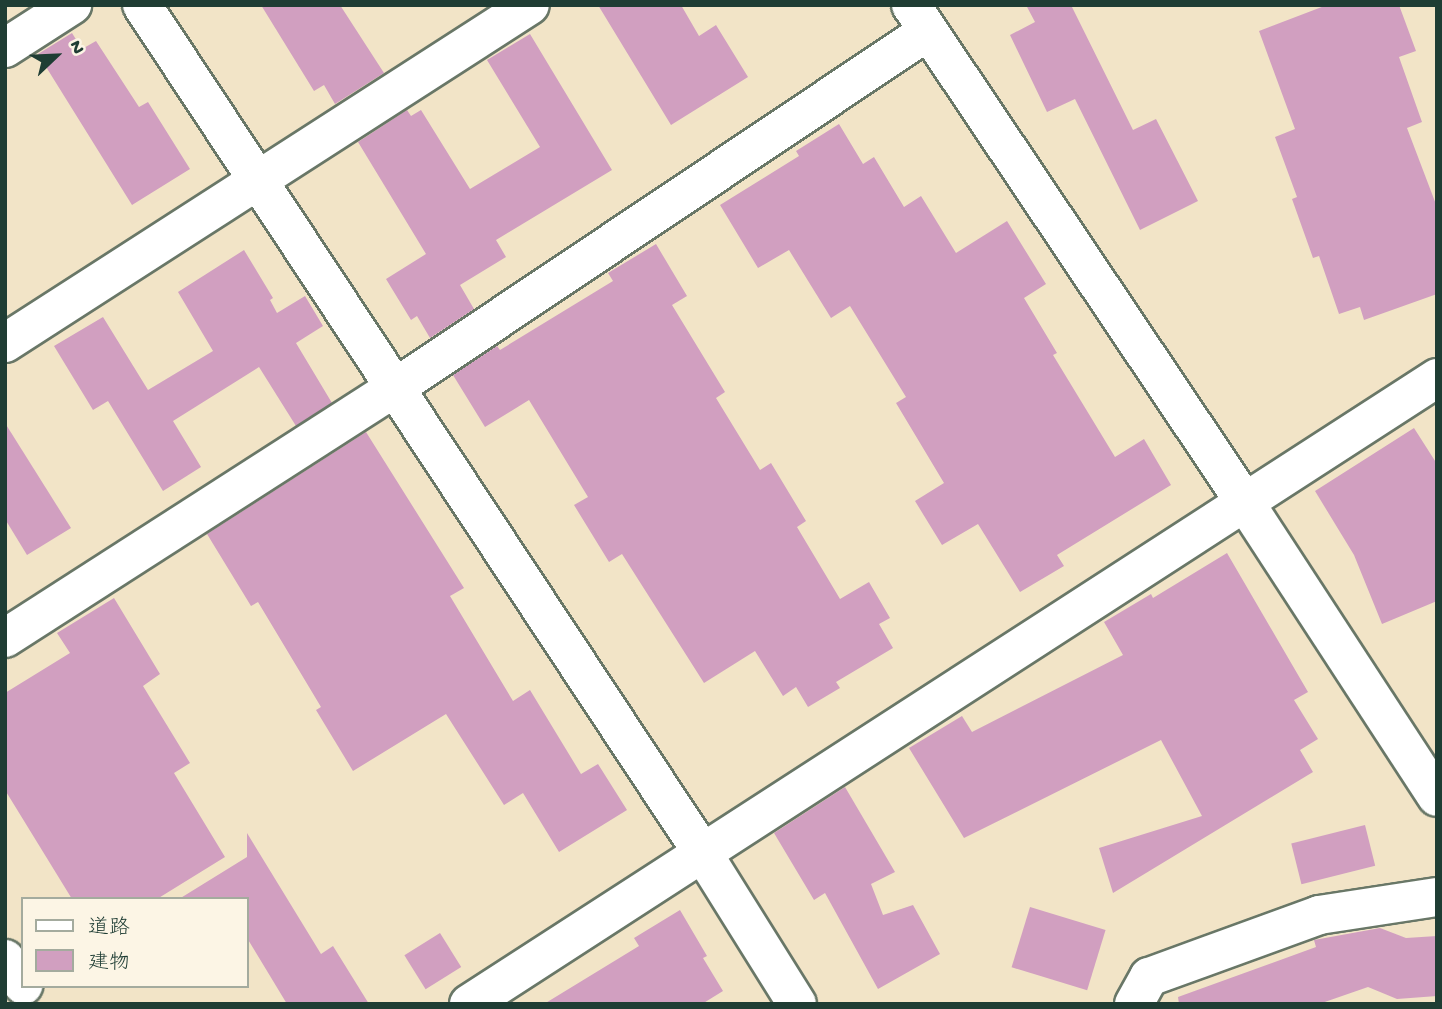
<!DOCTYPE html>
<meta charset="utf-8">
<style>
body{margin:0}
#map{position:relative;width:1442px;height:1009px;overflow:hidden;background:#f2e4c7;font-family:"Gochi Hand","Klee One",sans-serif}
div>[style]{position:absolute}
[style*='--x']{left:calc(var(--x)*1px);top:calc(var(--y)*1px);width:calc(var(--w)*1px);rotate:calc(var(--a)*1deg)}
.building>*{inset:0;background:#d19fc0;transform-origin:0 0}
.roads{filter:drop-shadow(2px 0 #697767) drop-shadow(-2px 0 #697767) drop-shadow(0 2px #697767) drop-shadow(0 -2px #697767)}
.minor>*{height:38px;margin:-19px;padding:0 19px;transform-origin:19px;border-radius:19px;background:#fff}
span{translate:-50% -50%;white-space:nowrap;text-align:center;line-height:1.15;-webkit-text-stroke:7px #fcf5e5;paint-order:stroke}
.frame{position:absolute;inset:0;border:7px solid #1f3d34;pointer-events:none}
.legend{position:absolute;left:21px;top:897px;width:228px;height:91px;box-sizing:border-box;background:#fcf5e5;border:2px solid #a4ab9e;margin:0;padding:9px 12px;list-style:none;font-size:21px;color:#1f3d34}
.legend li{display:flex;align-items:center;gap:14px;height:35px}
.legend b{width:35px;border:2px solid #a4ab9e}
.north{position:absolute;left:21px;top:21px;width:70px;height:70px;-webkit-text-stroke:5px #fcf5e5;paint-order:stroke;rotate:67deg;font-size:19px;font-weight:700;line-height:28px;text-align:center;color:#1f3d34}
.north::after{content:'';display:block;margin:auto;width:24px;height:32px;background:#1f3d34;clip-path:polygon(50% 0,100% 100%,50% 72%,0 100%)}
</style>
<div id="map">
<div class="building">
<i style="clip-path:polygon(261px 5px,340px 5px,384px 73px,335px 104px,324px 85px,314px 91px)"></i>
<i style="clip-path:polygon(598px 5px,681px 5px,699px 36px,716px 25px,748px 77px,671px 125px)"></i>
<i style="clip-path:polygon(1026px 5px,1071px 5px,1133px 130px,1156px 119px,1198px 201px,1140px 230px,1075px 99px,1047px 112px,1010px 35px,1035px 22px)"></i>
<i style="clip-path:polygon(1327px 5px,1399px 5px,1416px 51px,1399px 57px,1422px 122px,1407px 128px,1437px 207px,1437px 294px,1364px 320px,1360px 307px,1339px 314px,1319px 256px,1313px 258px,1292px 199px,1297px 197px,1275px 137px,1295px 129px,1259px 31px)"></i>
<i style="clip-path:polygon(72px 33px,82px 49px,96px 41px,139px 107px,148px 102px,190px 169px,132px 205px,38px 54px)"></i>
<i style="clip-path:polygon(530px 34px,612px 170px,496px 240px,506px 257px,460px 285px,474px 309px,430px 338px,417px 316px,411px 320px,386px 279px,426px 254px,358px 142px,407px 110px,411px 116px,421px 110px,470px 189px,540px 147px,487px 60px)"></i>
<i style="clip-path:polygon(839px 124px,863px 164px,874px 157px,904px 207px,921px 196px,956px 253px,1007px 221px,1046px 284px,1024px 298px,1057px 353px,1053px 355px,1115px 457px,1144px 439px,1171px 485px,1057px 555px,1064px 566px,1020px 592px,978px 524px,942px 545px,915px 501px,944px 483px,896px 403px,906px 397px,850px 306px,831px 318px,789px 250px,758px 268px,720px 205px,799px 156px,796px 151px)"></i>
<i style="clip-path:polygon(656px 244px,687px 296px,672px 305px,725px 392px,716px 398px,760px 470px,771px 463px,806px 521px,797px 527px,840px 599px,869px 582px,890px 618px,879px 624px,893px 648px,836px 682px,840px 688px,808px 707px,796px 687px,783px 696px,755px 651px,704px 683px,622px 554px,609px 562px,574px 505px,588px 497px,529px 400px,485px 427px,453px 375px,497px 346px,500px 350px,613px 281px,608px 273px)"></i>
<i style="clip-path:polygon(244px 250px,273px 298px,270px 300px,277px 313px,305px 296px,323px 326px,296px 343px,332px 403px,296px 426px,259px 367px,173px 421px,201px 467px,163px 491px,108px 401px,93px 410px,54px 346px,103px 317px,148px 390px,213px 351px,178px 292px)"></i>
<i style="clip-path:polygon(5px 423px,71px 528px,27px 555px,5px 519px)"></i>
<i style="clip-path:polygon(1414px 428px,1437px 464px,1437px 601px,1382px 624px,1354px 555px,1315px 491px)"></i>
<i style="clip-path:polygon(366px 432px,464px 588px,450px 596px,513px 701px,530px 690px,581px 774px,598px 764px,627px 810px,559px 852px,523px 793px,504px 805px,446px 714px,353px 771px,316px 710px,321px 707px,258px 602px,251px 606px,207px 534px)"></i>
<i style="clip-path:polygon(1227px 553px,1308px 692px,1294px 700px,1318px 739px,1300px 750px,1313px 772px,1113px 893px,1099px 848px,1202px 816px,1161px 740px,964px 838px,909px 748px,962px 716px,972px 732px,1123px 655px,1104px 622px,1151px 594px,1153px 598px)"></i>
<i style="clip-path:polygon(114px 598px,160px 674px,143px 686px,190px 763px,174px 773px,225px 857px,157px 899px,72px 899px,5px 790px,5px 693px,70px 653px,57px 633px)"></i>
<i style="clip-path:polygon(845px 787px,895px 872px,871px 884px,883px 915px,913px 905px,940px 954px,878px 989px,825px 893px,814px 900px,774px 833px)"></i>
<i style="left:1365px;top:825px;width:42px;height:76px;rotate:76deg"></i>
<i style="clip-path:polygon(247px 833px,321px 954px,333px 946px,369px 1004px,287px 1004px,247px 938px,247px 899px,179px 899px,247px 857px)"></i>
<i style="left:1030px;top:907px;width:79px;height:63px;rotate:17deg"></i>
<i style="clip-path:polygon(680px 910px,707px 956px,703px 958px,723px 991px,702px 1004px,544px 1004px,639px 946px,634px 938px)"></i>
<i style="clip-path:polygon(1380px 928px,1406px 938px,1437px 936px,1437px 996px,1397px 999px,1368px 987px,1319px 1004px,1179px 1004px,1178px 997px,1316px 947px,1314px 940px)"></i>
<i style="left:440px;top:933px;width:40px;height:42px;rotate:58deg"></i>
</div>
<div class="roads">
<div class="minor">
<i style="--x:142;--y:5;--w:1015;--a:56.53"></i>
<i style="--x:702;--y:852;--w:179;--a:58"></i>
<i style="--x:911;--y:5;--w:597;--a:56.12"></i>
<i style="--x:1244;--y:501;--w:353;--a:56.9"></i>
<i style="--x:5;--y:48;--w:80;--a:-32.7"></i>
<i style="--x:5;--y:343;--w:624;--a:-32.77"></i>
<i style="--x:5;--y:638;--w:463;--a:-32.7"></i>
<i style="--x:395;--y:388;--w:642;--a:-33.81"></i>
<i style="--x:5;--y:959;--w:32;--a:55"></i>
<i style="--x:469;--y:1004;--w:1153;--a:-32.89"></i>
<i style="--x:1134;--y:1004;--w:31;--a:-61"></i>
<i style="--x:1149;--y:977;--w:181;--a:-20"></i>
<i style="--x:1319;--y:915;--w:119;--a:-8.7"></i>
</div>
</div>
<div class="frame"></div>
<ul class="legend">
<li><b style="height:9px;background:#fff"></b>道路</li>
<li><b style="height:19px;background:#d19fc0"></b>建物</li>
</ul>
<div class="north">N</div>
</div>
